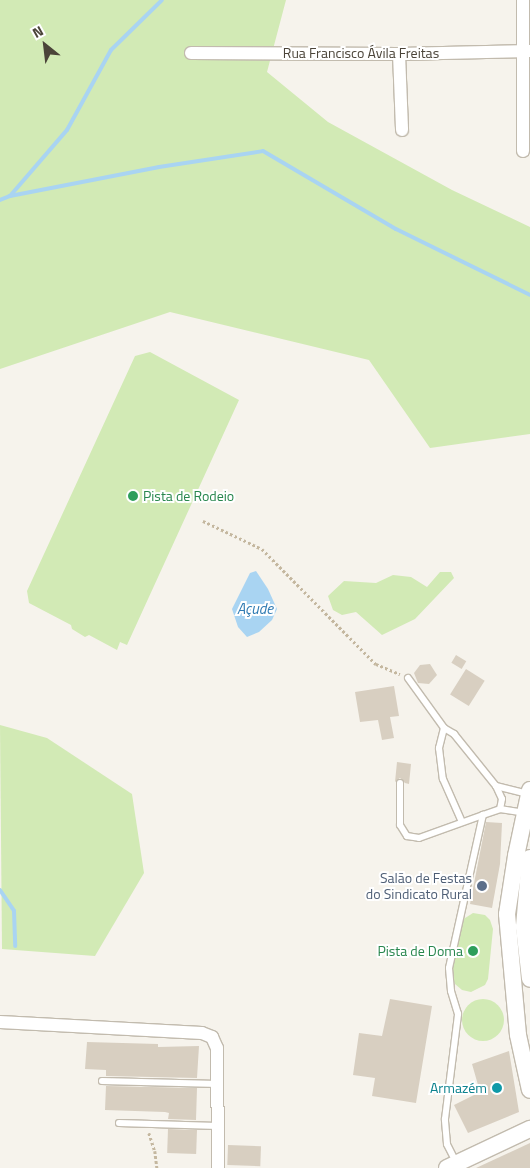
<!DOCTYPE html>
<meta charset="utf-8">
<style>
body{margin:0}
#map{position:relative;width:530px;height:1168px;overflow:hidden;background:#f6f3ec;font-family:"Titillium Web",sans-serif}
div>[style]{position:absolute}
[style*='--x']{left:calc(var(--x)*1px);top:calc(var(--y)*1px);width:calc(var(--w)*1px);rotate:calc(var(--a)*1deg)}
.green>*{inset:0;background:#d2eab5}
.round{border-radius:50%}
.water>*{inset:0;background:#a9d4f2}
.stream>*{height:4px;margin:-2px;padding:0 2px;transform-origin:2px;border-radius:2px;background:#a9d4f2}
.building>*{inset:0;background:#d8cfc1;transform-origin:0 0}
.path>*{height:2.5px;margin-top:-1.25px;transform-origin:0;background:repeating-linear-gradient(90deg,#c4b79f 0 2.5px,transparent 0 5px)}
.roads{filter:drop-shadow(1px 0 #c2bbae) drop-shadow(-1px 0 #c2bbae) drop-shadow(0 1px #c2bbae) drop-shadow(0 -1px #c2bbae)}
.service>*{height:6px;margin:-3px;padding:0 3px;transform-origin:3px;border-radius:3px;background:#fff}
.minor>*{height:12px;margin:-6px;padding:0 6px;transform-origin:6px;border-radius:6px;background:#fff}
.tertiary>*{height:16px;margin:-8px;padding:0 8px;transform-origin:8px;border-radius:8px;background:#fff}
.dots>*{width:14px;height:14px;translate:-50% -50%;box-sizing:border-box;border:2px solid #fff;border-radius:50%}
span{translate:-50% -50%;white-space:nowrap;text-align:center;line-height:1.15;-webkit-text-stroke:4px #fff;paint-order:stroke}
.street-label{font-size:14px;color:#4b4439}
.leisure-label{font-size:14px;color:#27864d}
.left{translate:0 -50%;text-align:left}
.right{translate:-100% -50%;text-align:right}
.service-label{font-size:14px;color:#4e5e75}
.culture-label{font-size:14px;color:#0d838f}
.water-label{font-size:15px;color:#2e7ab2;font-style:italic}
.north{position:absolute;left:20px;top:20px;width:50px;height:50px;-webkit-text-stroke:4px #fff;paint-order:stroke;rotate:331deg;font-size:14px;font-weight:700;line-height:20px;text-align:center;color:#4b4439}
.north::after{content:'';display:block;margin:auto;width:18px;height:22px;background:#4b4439;clip-path:polygon(50% 0,100% 100%,50% 72%,0 100%)}
</style>
<div id="map">
<div class="green">
<i style="clip-path:polygon(0 0,286px 0,267px 72px,328px 122px,452px 190px,530px 227px,530px 434px,430px 448px,369px 360px,170px 312px,0 369px)"></i>
<i style="clip-path:polygon(150px 352px,239px 400px,127px 645px,120px 642px,117px 650px,89px 635px,85px 637px,72px 629px,71px 625px,29px 603px,27px 591px,135px 356px)"></i>
<i style="clip-path:polygon(440px 572px,451px 572px,454px 578px,415px 619px,382px 635px,356px 612px,342px 615px,333px 610px,328px 596px,344px 581px,376px 583px,393px 575px,411px 577px,427px 587px)"></i>
<i style="clip-path:polygon(0 725px,47px 738px,132px 794px,144px 873px,95px 956px,2px 949px)"></i>
<i style="clip-path:polygon(473px 913px,485px 915px,490px 920px,493px 929px,488px 979px,485px 985px,471px 992px,462px 990px,455px 984px,451px 973px,462px 920px)"></i>
<i class="round" style="left:462px;top:999px;width:42px;height:42px"></i>
</div>
<div class="water">
<i style="clip-path:polygon(256px 571px,268px 589px,277px 609px,272px 620px,259px 632px,247px 637px,238px 627px,232px 609px,250px 573px)"></i>
</div>
<div class="stream">
<i style="--x:10;--y:196;--w:152;--a:-11"></i>
<i style="--x:159;--y:167;--w:105;--a:-8.7"></i>
<i style="--x:263;--y:151;--w:154;--a:30.4"></i>
<i style="--x:396;--y:229;--w:149;--a:26.2"></i>
<i style="--x:0;--y:200;--w:11;--a:-22"></i>
<i style="--x:10;--y:196;--w:87;--a:-49.2"></i>
<i style="--x:67;--y:130;--w:91;--a:-61.2"></i>
<i style="--x:111;--y:50;--w:71;--a:-44.4"></i>
<i style="--x:0;--y:890;--w:25;--a:56"></i>
<i style="--x:14;--y:911;--w:35;--a:88"></i>
</div>
<div class="building">
<i style="left:456px;top:655px;width:12px;height:9px;rotate:31deg"></i>
<i style="clip-path:polygon(430px 664px,437px 675px,429px 684px,418px 683px,414px 673px,420px 665px)"></i>
<i style="left:466px;top:669px;width:22px;height:30px;rotate:32deg"></i>
<i style="clip-path:polygon(394px 686px,399px 716px,390px 717px,394px 738px,382px 740px,378px 720px,360px 722px,355px 692px)"></i>
<i style="clip-path:polygon(397px 762px,411px 764px,409px 784px,405px 783px,400px 778px,395px 782px)"></i>
<i style="clip-path:polygon(486px 822px,502px 823px,500px 864px,492px 908px,470px 904px)"></i>
<i style="clip-path:polygon(390px 999px,432px 1006px,416px 1103px,372px 1096px,375px 1078px,353px 1075px,359px 1033px,382px 1036px)"></i>
<i style="clip-path:polygon(87px 1042px,158px 1044px,158px 1047px,199px 1046px,197px 1078px,106px 1076px,106px 1070px,85px 1069px)"></i>
<i style="clip-path:polygon(509px 1051px,519px 1112px,468px 1133px,454px 1105px,480px 1092px,472px 1064px)"></i>
<i style="clip-path:polygon(106px 1086px,197px 1088px,196px 1120px,168px 1119px,169px 1113px,165px 1112px,105px 1110px)"></i>
<i style="left:168px;top:1129px;width:29px;height:24px;rotate:2deg"></i>
<i style="clip-path:polygon(530px 1143px,530px 1168px,476px 1168px)"></i>
<i style="left:228px;top:1145px;width:33px;height:20px;rotate:2deg"></i>
</div>
<div class="path">
<i style="--x:203;--y:521;--w:65;--a:25.4"></i>
<i style="--x:262;--y:549;--w:162;--a:45.3"></i>
<i style="--x:376;--y:664;--w:26;--a:23"></i>
<i style="--x:149;--y:1133;--w:19;--a:72"></i>
<i style="--x:155;--y:1151;--w:17;--a:83"></i>
</div>
<div class="roads">
<div class="service">
<i style="--x:408;--y:678;--w:62;--a:54.2"></i>
<i style="--x:444;--y:728;--w:21;--a:104"></i>
<i style="--x:439;--y:748;--w:31;--a:83"></i>
<i style="--x:443;--y:779;--w:47;--a:66.2"></i>
<i style="--x:444;--y:728;--w:12;--a:31"></i>
<i style="--x:454;--y:734;--w:67;--a:51.1"></i>
<i style="--x:496;--y:786;--w:14;--a:65"></i>
<i style="--x:502;--y:799;--w:10;--a:101"></i>
<i style="--x:400;--y:783;--w:42;--a:90"></i>
<i style="--x:400;--y:825;--w:13;--a:58"></i>
<i style="--x:407;--y:836;--w:12;--a:9"></i>
<i style="--x:419;--y:838;--w:68;--a:-19.8"></i>
<i style="--x:496;--y:786;--w:33;--a:14"></i>
<i style="--x:102;--y:1081;--w:116;--a:1.5"></i>
<i style="--x:119;--y:1123;--w:99;--a:1.7"></i>
<i style="--x:457;--y:1164;--w:22;--a:-117"></i>
<i style="--x:447;--y:1144;--w:25;--a:-95"></i>
<i style="--x:445;--y:1119;--w:106;--a:-82.9"></i>
<i style="--x:458;--y:1014;--w:24;--a:-107"></i>
<i style="--x:451;--y:991;--w:23;--a:-95"></i>
<i style="--x:449;--y:968;--w:157;--a:-77.5"></i>
<i style="--x:483;--y:815;--w:18;--a:-19"></i>
<i style="--x:500;--y:809;--w:25;--a:9"></i>
</div>
<div class="minor">
<i style="--x:191;--y:53;--w:208;--a:0.3"></i>
<i style="--x:399;--y:54;--w:131;--a:-1.3"></i>
<i style="--x:399;--y:54;--w:76;--a:87.7"></i>
<i style="--x:523;--y:151;--w:151;--a:-90"></i>
<i style="--x:0;--y:1022;--w:202;--a:3.1"></i>
<i style="--x:202;--y:1033;--w:11;--a:22"></i>
<i style="--x:212;--y:1037;--w:12;--a:66"></i>
<i style="--x:217;--y:1048;--w:120;--a:89.5"></i>
</div>
<div class="tertiary">
<i style="--x:530;--y:790;--w:67;--a:102"></i>
<i style="--x:516;--y:856;--w:59;--a:98.8"></i>
<i style="--x:507;--y:914;--w:121;--a:84.8"></i>
<i style="--x:518;--y:1035;--w:56;--a:77.7"></i>
<i style="--x:530;--y:858;--w:69;--a:95"></i>
<i style="--x:524;--y:927;--w:52;--a:83.4"></i>
<i style="--x:447;--y:1168;--w:92;--a:-25.2"></i>
</div>
</div>
<div class="dots">
<i style="left:133px;top:496px;background:#2e9e5b"></i>
<i style="left:482px;top:886px;background:#5c6f8a"></i>
<i style="left:473px;top:951px;background:#2e9e5b"></i>
<i style="left:497px;top:1088px;background:#0f9aa8"></i>
</div>
<div class="street-label">
<span style="left:361px;top:53px">Rua Francisco Ávila Freitas</span>
</div>
<div class="leisure-label">
<span class="left" style="left:143px;top:496px">Pista de Rodeio</span>
<span class="right" style="left:463px;top:951px">Pista de Doma</span>
</div>
<div class="service-label">
<span class="right" style="left:472px;top:886px">Salão de Festas<br>do Sindicato Rural</span>
</div>
<div class="culture-label">
<span class="right" style="left:487px;top:1088px">Armazém</span>
</div>
<div class="water-label">
<span style="left:255px;top:609px">Açude</span>
</div>
<div class="north">N</div>
</div>
